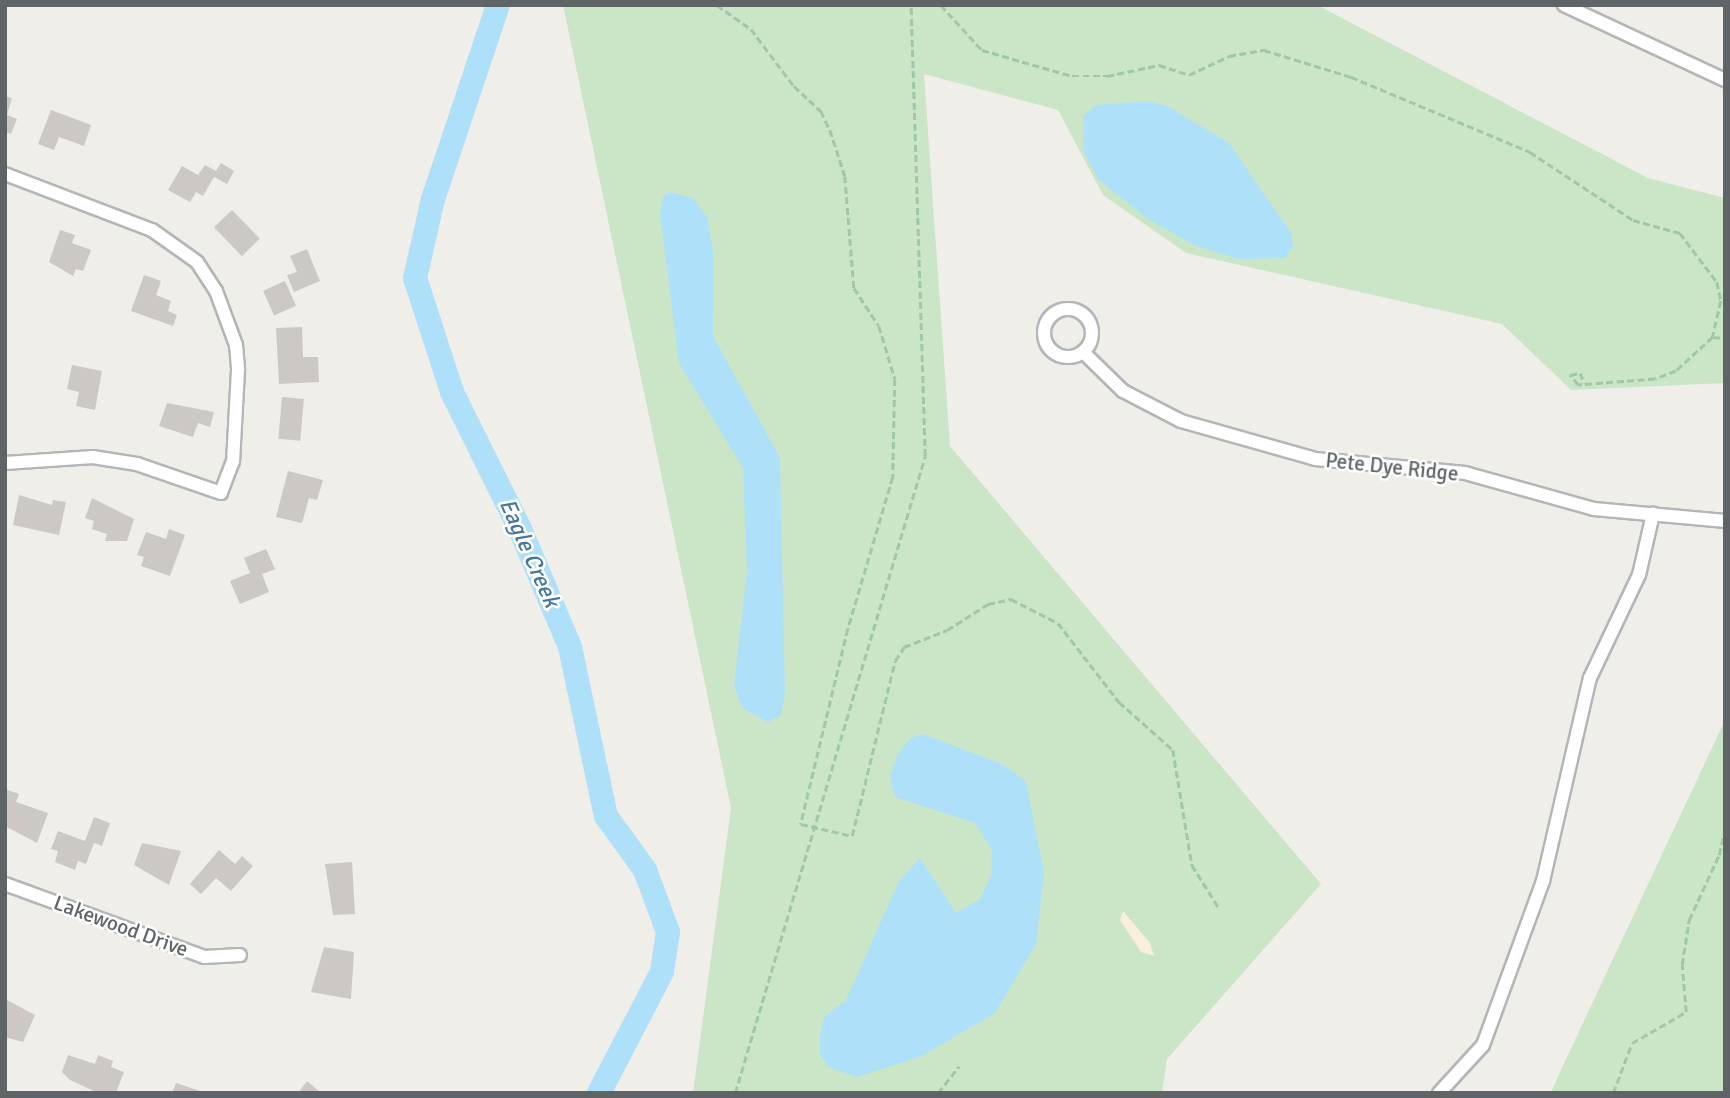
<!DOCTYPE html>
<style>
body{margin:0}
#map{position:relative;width:1730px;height:1098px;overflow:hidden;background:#f0eee8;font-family:Signika,sans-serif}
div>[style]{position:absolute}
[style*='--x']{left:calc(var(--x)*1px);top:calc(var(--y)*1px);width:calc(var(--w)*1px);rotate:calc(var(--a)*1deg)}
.green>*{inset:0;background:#cae6c7}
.sand>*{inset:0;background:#f9efdb}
.water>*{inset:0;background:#afe0fa}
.river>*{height:24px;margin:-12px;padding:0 12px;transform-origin:12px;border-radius:12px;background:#afe0fa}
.building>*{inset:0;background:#ccc9c5;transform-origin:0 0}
.path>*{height:2.5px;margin-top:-1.25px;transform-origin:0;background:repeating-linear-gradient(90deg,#a0c7a8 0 7px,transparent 0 10.5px)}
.roads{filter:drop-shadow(2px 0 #b3b6b9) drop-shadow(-2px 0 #b3b6b9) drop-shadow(0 2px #b3b6b9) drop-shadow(0 -2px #b3b6b9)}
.minor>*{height:12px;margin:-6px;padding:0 6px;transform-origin:6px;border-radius:6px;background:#fff}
.minor>.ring{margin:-6px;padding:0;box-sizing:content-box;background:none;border:12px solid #fff;border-radius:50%}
span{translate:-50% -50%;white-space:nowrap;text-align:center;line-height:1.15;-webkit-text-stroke:5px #fff;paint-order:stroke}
.street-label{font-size:21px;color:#5f6467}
.water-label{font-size:23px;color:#44779b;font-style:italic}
.frame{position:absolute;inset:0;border:7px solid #5f6467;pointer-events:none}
</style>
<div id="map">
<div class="green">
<i style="clip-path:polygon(563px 5px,1317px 5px,1648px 178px,1725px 198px,1725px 383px,1571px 390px,1502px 324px,1186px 253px,1103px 195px,1058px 110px,924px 74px,950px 446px,1321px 884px,1167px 1059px,1162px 1093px,693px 1093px,731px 808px)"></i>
<i style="clip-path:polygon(1725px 720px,1725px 1093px,1551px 1093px,1560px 1072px)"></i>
</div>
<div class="sand">
<i style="clip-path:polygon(1123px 911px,1150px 943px,1154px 956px,1141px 952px,1120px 920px)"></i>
</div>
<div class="water">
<i style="clip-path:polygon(1147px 101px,1169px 107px,1229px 143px,1291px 233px,1293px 246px,1285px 258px,1239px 259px,1196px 246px,1148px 219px,1098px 179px,1083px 150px,1083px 116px,1097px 105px)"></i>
<i style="clip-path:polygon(670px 192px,693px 198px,707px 217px,714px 256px,713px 336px,780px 458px,785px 693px,781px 715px,768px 722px,742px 708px,734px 684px,747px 572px,743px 468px,679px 363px,660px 215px,663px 197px)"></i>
<i style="clip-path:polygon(923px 734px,1004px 765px,1026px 782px,1044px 873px,1036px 944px,995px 1013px,922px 1056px,857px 1077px,829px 1067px,820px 1055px,820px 1035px,824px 1017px,846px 1000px,899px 881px,920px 858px,956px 913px,980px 899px,991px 875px,992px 850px,975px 823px,895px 797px,890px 777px,898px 753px,911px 738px)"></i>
</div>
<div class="river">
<i style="--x:498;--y:5;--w:205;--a:108.5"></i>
<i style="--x:433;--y:199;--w:81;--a:102.8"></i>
<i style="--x:415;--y:278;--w:120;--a:72"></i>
<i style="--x:452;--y:392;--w:153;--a:63.6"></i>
<i style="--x:520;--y:529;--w:128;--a:67"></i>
<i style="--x:570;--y:647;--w:173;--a:78"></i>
<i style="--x:606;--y:816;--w:67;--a:54.2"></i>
<i style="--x:645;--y:870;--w:66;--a:69.6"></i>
<i style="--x:668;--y:932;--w:40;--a:98.5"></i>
<i style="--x:662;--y:972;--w:136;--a:117.5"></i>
</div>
<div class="building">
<i style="clip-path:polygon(5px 96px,12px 98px,7px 115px,17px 119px,11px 134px,5px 132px)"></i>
<i style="clip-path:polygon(51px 110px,91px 125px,84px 146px,59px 137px,54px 150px,38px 144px)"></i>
<i style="clip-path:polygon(221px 163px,234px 171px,227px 184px,214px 177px,203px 196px,196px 192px,190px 202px,168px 190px,182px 166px,198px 175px,205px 165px,216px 171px)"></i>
<i style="left:232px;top:210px;width:40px;height:25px;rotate:46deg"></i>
<i style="clip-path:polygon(60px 230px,75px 235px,72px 243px,91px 250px,83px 271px,76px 269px,73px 276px,49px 262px)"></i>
<i style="clip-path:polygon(307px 249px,320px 281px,294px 292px,287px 275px,297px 272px,290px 256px)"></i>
<i style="clip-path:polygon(144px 275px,161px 281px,156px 295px,171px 301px,168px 311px,177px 315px,173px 326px,131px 311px)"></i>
<i style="left:285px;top:281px;width:27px;height:24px;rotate:66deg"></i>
<i style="clip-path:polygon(302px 327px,303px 357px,318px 357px,319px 382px,279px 384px,276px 328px)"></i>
<i style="clip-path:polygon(72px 365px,102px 371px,95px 410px,76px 406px,79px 392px,67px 389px)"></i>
<i style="left:282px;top:397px;width:22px;height:42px;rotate:5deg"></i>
<i style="clip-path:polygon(167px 403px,214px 412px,210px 427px,198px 423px,193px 437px,159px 426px)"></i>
<i style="clip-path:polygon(288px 471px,323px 480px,317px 500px,309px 498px,302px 523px,276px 517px)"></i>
<i style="clip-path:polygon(19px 495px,52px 505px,53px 500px,66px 502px,59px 535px,13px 525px)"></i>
<i style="clip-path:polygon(92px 498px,134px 519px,127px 541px,105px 541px,107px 534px,92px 529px,94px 521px,85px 518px)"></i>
<i style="clip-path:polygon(169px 529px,185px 535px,170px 576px,141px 566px,144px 557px,137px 555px,146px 532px,166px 539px)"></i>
<i style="clip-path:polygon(266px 549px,275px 569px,262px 574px,269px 592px,240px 604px,230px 581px,250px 573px,244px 558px)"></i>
<i style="clip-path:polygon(5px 789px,19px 794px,16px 802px,48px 813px,37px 843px,5px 826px)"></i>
<i style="clip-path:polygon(94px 817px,110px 823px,102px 846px,94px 843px,86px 864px,78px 861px,75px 870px,55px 862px,58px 851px,51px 849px,58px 831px,85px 841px)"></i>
<i style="clip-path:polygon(142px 843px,181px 851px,169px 885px,134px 865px)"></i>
<i style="clip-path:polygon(219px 850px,235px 864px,242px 856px,253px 866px,231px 891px,216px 878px,201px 894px,190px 884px)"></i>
<i style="clip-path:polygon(352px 862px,355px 914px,333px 915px,325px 864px)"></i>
<i style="clip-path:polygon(324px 947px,354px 952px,351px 999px,311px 992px)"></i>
<i style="clip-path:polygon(5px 999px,35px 1015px,23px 1042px,5px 1037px)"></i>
<i style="clip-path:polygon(68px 1055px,95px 1064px,98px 1055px,113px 1061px,111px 1067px,124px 1072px,116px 1093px,98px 1093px,70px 1080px,62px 1072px)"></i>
<i style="clip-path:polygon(307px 1081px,321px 1093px,298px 1093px)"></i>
<i style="clip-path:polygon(176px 1083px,203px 1092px,203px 1093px,172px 1093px)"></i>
</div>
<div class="path">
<i style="--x:717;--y:5;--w:42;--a:35.2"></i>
<i style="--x:751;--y:29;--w:71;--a:53"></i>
<i style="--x:794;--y:86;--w:37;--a:43"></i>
<i style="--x:821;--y:111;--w:21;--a:65"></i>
<i style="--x:830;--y:130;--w:48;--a:71.9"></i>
<i style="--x:845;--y:176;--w:112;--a:85.4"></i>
<i style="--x:854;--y:288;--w:45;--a:56.7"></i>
<i style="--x:879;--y:326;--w:55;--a:73.2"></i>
<i style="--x:895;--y:379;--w:98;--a:91.2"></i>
<i style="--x:893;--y:477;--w:159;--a:106.5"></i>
<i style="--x:848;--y:629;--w:201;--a:103.6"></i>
<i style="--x:801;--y:824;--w:52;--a:13.2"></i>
<i style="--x:852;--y:836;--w:180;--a:-76.2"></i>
<i style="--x:895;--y:661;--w:17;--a:-57"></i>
<i style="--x:904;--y:647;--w:46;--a:-21.6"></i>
<i style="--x:947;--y:630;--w:49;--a:-32.4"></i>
<i style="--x:988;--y:604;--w:24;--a:-12"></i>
<i style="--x:1011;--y:599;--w:53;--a:27.1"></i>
<i style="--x:1058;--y:623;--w:100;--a:52.3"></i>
<i style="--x:1119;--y:702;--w:72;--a:41.6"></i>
<i style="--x:1173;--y:750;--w:117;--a:80.6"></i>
<i style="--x:1192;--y:865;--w:51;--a:57.9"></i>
<i style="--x:941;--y:5;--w:61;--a:47.7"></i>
<i style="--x:982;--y:50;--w:94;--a:16.1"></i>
<i style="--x:1072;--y:76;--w:35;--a:0"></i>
<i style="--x:1107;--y:76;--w:53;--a:-11.9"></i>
<i style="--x:1159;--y:65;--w:32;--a:18"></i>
<i style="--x:1189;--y:75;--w:44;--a:-25.4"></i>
<i style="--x:1229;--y:56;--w:36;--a:-10"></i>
<i style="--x:1264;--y:50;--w:91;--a:17.2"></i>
<i style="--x:1351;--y:77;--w:194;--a:22.7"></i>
<i style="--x:1530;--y:152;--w:123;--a:33.4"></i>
<i style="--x:1633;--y:220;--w:49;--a:15.5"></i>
<i style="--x:1680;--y:233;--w:61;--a:52.9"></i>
<i style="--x:1717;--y:282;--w:19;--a:78"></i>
<i style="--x:1721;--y:301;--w:37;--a:103"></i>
<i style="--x:1713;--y:337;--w:50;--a:137.4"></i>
<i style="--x:1676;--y:371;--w:22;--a:159"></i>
<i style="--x:1655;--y:379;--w:77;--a:175.5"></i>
<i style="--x:1578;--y:385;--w:13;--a:-129"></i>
<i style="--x:1570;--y:375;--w:10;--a:-11"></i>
<i style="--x:1580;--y:373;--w:11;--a:63"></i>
<i style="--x:1713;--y:337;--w:12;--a:5"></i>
<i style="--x:735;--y:1093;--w:665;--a:-73.39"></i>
<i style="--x:925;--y:456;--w:451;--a:-91.8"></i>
<i style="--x:938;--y:1093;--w:34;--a:-52"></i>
<i style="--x:1613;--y:1093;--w:53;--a:-69.2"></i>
<i style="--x:1632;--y:1043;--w:62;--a:-29.9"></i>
<i style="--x:1686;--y:1012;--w:47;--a:-94.9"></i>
<i style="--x:1682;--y:965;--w:46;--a:-81.2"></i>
<i style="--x:1689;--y:920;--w:72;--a:-65.2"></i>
<i style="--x:1719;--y:855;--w:27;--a:-77"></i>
</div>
<div class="roads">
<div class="minor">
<i style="--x:1564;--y:5;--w:178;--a:25"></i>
<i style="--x:5;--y:174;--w:157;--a:20.9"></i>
<i style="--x:152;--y:230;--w:55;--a:35.4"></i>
<i style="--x:197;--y:262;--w:35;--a:57"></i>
<i style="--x:216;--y:291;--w:58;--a:69.7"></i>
<i style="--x:236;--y:345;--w:25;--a:85"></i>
<i style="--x:238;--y:370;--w:91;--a:93.1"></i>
<i style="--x:233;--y:461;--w:34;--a:111"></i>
<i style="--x:221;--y:493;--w:89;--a:-161"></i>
<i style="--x:137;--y:464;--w:45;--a:-171"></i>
<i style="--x:93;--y:457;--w:88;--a:176.1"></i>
<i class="ring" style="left:1044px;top:309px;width:36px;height:36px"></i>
<i style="--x:1083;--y:352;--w:56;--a:44.3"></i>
<i style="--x:1123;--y:391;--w:65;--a:27.3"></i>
<i style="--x:1181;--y:421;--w:139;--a:15.8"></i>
<i style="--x:1315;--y:459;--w:151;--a:5.3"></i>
<i style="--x:1465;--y:473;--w:134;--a:15.6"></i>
<i style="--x:1594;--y:509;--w:132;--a:5.2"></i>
<i style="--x:5;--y:884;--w:212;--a:20.1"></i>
<i style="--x:204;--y:957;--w:36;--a:-3"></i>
<i style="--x:1439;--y:1093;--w:65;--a:-47.5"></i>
<i style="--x:1483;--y:1045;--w:175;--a:-69.9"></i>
<i style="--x:1543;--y:881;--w:208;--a:-77"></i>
<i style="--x:1590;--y:678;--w:114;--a:-64.6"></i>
<i style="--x:1639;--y:575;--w:63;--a:-77.1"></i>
</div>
</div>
<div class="street-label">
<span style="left:1392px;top:467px;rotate:6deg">Pete Dye Ridge</span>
<span style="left:121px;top:926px;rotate:20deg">Lakewood Drive</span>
</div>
<div class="water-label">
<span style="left:529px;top:553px;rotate:66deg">Eagle Creek</span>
</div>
<div class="frame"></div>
</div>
